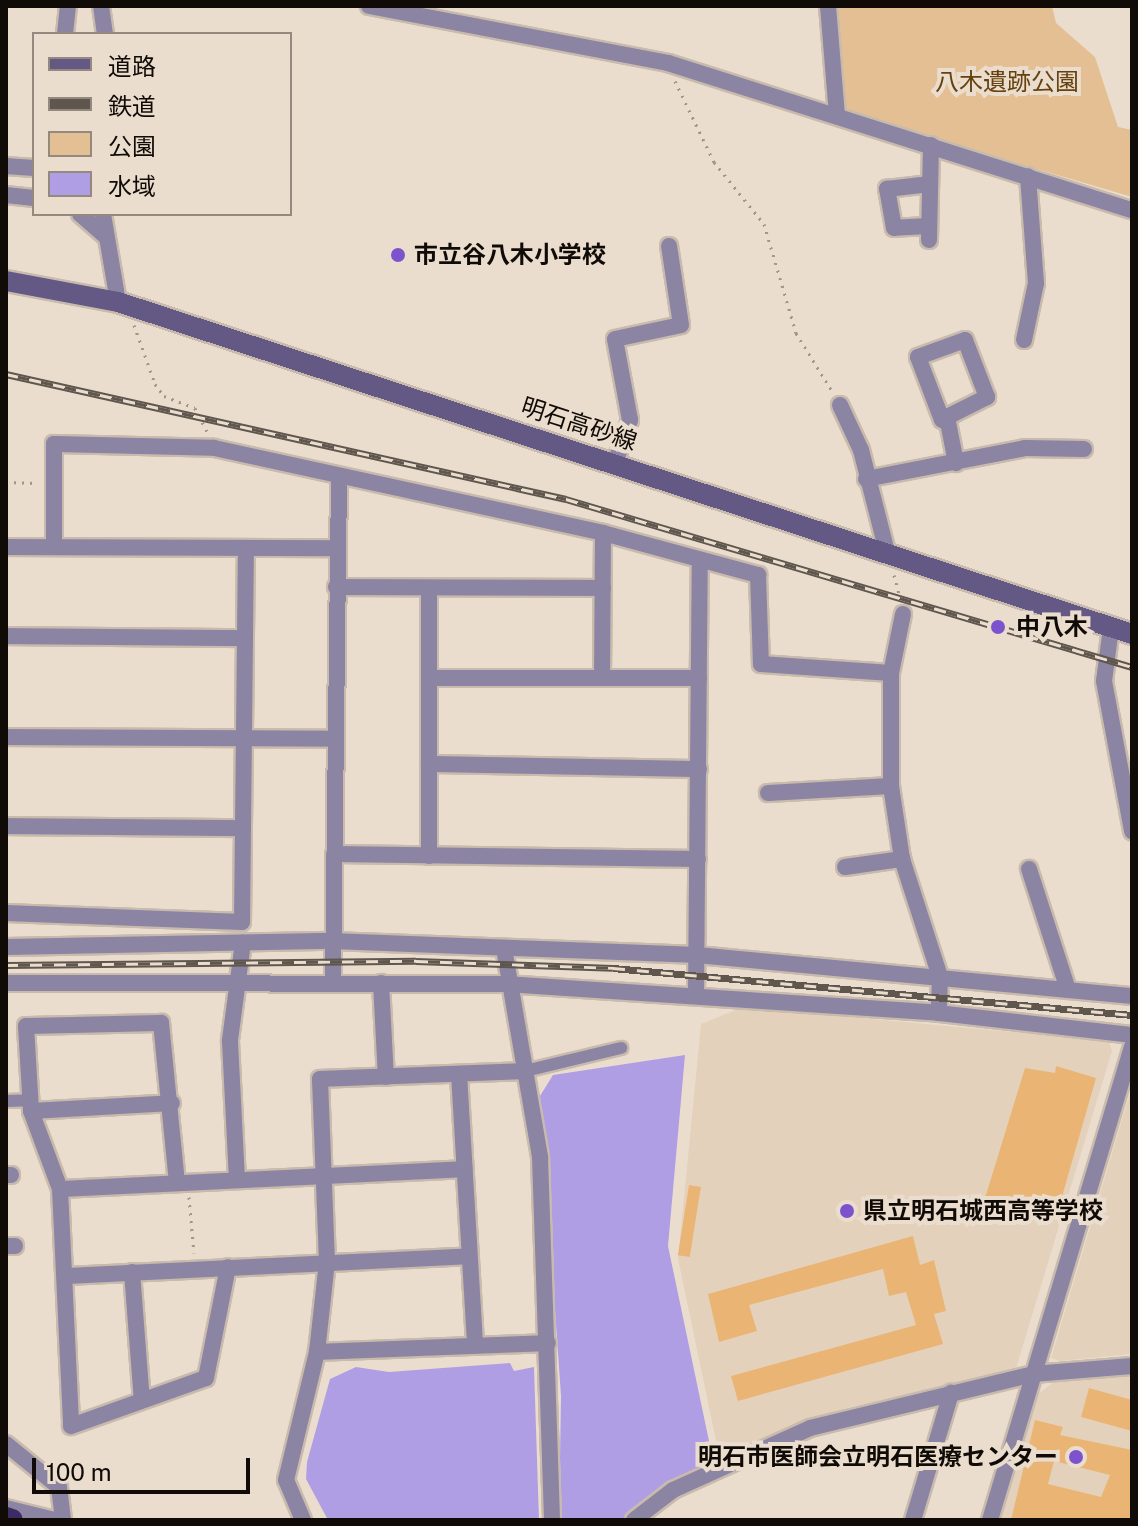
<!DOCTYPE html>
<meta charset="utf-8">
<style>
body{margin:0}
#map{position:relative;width:1138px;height:1526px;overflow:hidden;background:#ebddcd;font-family:"Public Sans","Noto Sans JP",sans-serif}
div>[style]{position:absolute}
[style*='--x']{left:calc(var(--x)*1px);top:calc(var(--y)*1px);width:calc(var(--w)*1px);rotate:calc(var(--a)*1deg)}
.built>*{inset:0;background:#e4d1bc}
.green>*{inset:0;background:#e4bf93}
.water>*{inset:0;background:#b09ee5}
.building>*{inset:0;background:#eab574;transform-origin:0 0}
.path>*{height:3px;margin-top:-1.5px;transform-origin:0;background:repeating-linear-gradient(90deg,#a09589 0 2px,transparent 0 8px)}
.roads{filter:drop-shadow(2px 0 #c8bbad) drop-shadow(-2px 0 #c8bbad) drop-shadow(0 2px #c8bbad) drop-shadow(0 -2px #c8bbad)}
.pedestrian>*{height:12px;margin:-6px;padding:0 6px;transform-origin:6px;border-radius:6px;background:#8b84a3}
.minor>*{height:16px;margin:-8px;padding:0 8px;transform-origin:8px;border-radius:8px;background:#8b84a3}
.secondary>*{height:20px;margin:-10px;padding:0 10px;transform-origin:10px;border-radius:10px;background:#645984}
.trunk>*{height:22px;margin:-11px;padding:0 11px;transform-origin:11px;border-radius:11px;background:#3d2c64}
.rail>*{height:7px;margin-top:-3.5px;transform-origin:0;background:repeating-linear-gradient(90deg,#ebddcd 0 12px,#5f564e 0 24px);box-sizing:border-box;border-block:2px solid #5f564e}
.dots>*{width:22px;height:22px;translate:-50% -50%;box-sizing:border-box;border:4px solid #ebddcd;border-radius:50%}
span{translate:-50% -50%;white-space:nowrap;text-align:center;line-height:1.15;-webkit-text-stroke:8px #ebddcd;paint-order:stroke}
.park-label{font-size:24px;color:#65420f}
.poi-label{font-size:24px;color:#100b07;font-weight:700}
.left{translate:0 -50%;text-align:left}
.right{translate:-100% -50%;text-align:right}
.street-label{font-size:24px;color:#100b07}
.frame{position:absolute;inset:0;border:8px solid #100b07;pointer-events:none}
.legend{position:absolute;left:32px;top:32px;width:260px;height:184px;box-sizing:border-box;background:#ebddcd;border:2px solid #93897e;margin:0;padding:10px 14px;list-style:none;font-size:24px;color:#100b07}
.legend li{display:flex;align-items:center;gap:16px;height:40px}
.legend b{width:40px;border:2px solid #93897e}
.scale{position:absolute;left:32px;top:1458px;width:218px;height:36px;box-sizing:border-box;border:4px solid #100b07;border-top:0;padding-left:10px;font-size:24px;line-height:28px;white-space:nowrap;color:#100b07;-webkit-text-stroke:6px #ebddcd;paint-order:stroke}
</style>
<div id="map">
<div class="built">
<i style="clip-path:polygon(743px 1007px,1109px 1041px,1112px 1051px,1015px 1372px,846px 1408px,722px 1455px,718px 1450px,678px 1259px,701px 1024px)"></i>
<i style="clip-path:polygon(1132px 1086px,1132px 1354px,1060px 1361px,1051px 1358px)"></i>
<i style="clip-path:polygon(1132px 1375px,1132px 1520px,1000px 1520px,1038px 1394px,1054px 1382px)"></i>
</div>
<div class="green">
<i style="clip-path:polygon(833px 6px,1052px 6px,1056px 23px,1095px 57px,1118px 127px,1132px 130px,1132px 197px,841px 111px)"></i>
</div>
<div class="water">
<i style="clip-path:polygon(685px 1055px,668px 1246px,713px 1460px,623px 1520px,559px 1520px,561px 1396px,540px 1096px,553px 1075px)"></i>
<i style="clip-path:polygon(510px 1363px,514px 1371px,534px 1367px,539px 1520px,328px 1520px,306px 1479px,307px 1462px,330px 1379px,356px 1367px,389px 1372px)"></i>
</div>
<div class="building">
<i style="clip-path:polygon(1056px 1066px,1096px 1078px,1057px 1214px,985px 1198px,1025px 1068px,1055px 1073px)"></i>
<i style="left:689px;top:1185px;width:12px;height:71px;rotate:9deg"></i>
<i style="clip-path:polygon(913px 1236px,920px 1265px,934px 1260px,946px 1311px,934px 1314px,943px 1344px,738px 1401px,731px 1376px,916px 1325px,906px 1292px,889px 1296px,883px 1269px,749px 1305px,757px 1331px,719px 1342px,708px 1294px)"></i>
<i style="clip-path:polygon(1089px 1388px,1132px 1400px,1132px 1431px,1081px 1417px)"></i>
<i style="clip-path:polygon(evenodd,1035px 1420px,1063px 1427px,1060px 1435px,1132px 1450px,1132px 1520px,1011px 1520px,1035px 1420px,1054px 1461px,1110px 1475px,1101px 1497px,1048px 1484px,1054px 1461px)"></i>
</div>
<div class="path">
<i style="--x:675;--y:81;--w:90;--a:64.3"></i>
<i style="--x:714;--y:162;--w:80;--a:51.1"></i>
<i style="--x:764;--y:224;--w:114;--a:73.6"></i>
<i style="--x:796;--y:333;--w:68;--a:58.2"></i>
<i style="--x:134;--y:325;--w:63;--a:70.4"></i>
<i style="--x:155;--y:384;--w:15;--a:53"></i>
<i style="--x:164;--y:396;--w:33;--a:21"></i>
<i style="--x:195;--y:408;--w:29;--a:63"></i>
<i style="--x:6;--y:482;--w:32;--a:2"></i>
<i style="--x:894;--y:575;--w:24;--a:75"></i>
<i style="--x:189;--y:1197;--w:56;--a:84.9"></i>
</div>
<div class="roads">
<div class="pedestrian">
<i style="--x:525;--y:1071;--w:99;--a:-13.5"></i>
<i style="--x:6;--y:1101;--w:24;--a:-2"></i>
</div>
<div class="minor">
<i style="--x:101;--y:6;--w:28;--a:82"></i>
<i style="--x:369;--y:6;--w:304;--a:10.8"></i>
<i style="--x:668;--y:63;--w:487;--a:17.6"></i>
<i style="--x:828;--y:6;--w:109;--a:85.3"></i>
<i style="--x:65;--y:34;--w:28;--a:-84"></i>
<i style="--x:6;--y:166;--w:28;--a:4"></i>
<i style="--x:6;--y:195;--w:28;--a:6"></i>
<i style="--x:80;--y:214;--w:33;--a:41"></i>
<i style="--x:103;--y:214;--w:89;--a:80.3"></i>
<i style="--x:929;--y:226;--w:35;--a:177"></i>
<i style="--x:894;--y:228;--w:40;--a:-100"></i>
<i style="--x:887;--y:189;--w:43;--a:-6.6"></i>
<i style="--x:929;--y:240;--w:95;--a:-88.8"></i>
<i style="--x:1024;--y:340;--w:58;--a:-78.1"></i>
<i style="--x:1036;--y:283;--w:107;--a:-94.3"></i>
<i style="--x:840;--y:405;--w:50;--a:65"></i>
<i style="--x:861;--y:450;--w:105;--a:75.7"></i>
<i style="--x:947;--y:417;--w:45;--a:-26.6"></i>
<i style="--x:987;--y:397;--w:61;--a:-111.1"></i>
<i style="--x:965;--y:340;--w:50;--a:160.1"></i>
<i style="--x:918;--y:357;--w:67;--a:69.1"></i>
<i style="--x:942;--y:420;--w:6;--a:-31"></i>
<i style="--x:947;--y:417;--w:47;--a:78.9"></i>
<i style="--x:615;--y:463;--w:46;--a:-70.8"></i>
<i style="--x:630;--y:420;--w:82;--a:-100.5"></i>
<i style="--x:615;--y:339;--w:67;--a:-12"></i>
<i style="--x:681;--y:325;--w:80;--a:-98.6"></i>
<i style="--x:866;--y:479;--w:162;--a:-11"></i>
<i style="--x:1025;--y:448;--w:59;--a:1"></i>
<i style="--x:6;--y:547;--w:330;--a:0.2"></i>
<i style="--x:54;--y:547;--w:103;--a:-90"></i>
<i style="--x:54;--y:444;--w:160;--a:1.4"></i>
<i style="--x:214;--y:448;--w:398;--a:12.3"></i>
<i style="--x:603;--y:533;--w:161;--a:15.2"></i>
<i style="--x:758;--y:575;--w:89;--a:88.1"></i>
<i style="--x:761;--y:664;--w:130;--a:4"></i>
<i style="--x:336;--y:587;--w:267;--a:0.2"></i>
<i style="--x:429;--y:589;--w:267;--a:90"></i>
<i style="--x:903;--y:614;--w:60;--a:101.5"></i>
<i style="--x:891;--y:673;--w:113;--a:90"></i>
<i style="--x:891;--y:786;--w:74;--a:81.4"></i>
<i style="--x:902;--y:859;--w:124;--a:72.1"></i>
<i style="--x:940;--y:977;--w:36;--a:92"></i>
<i style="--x:1111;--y:628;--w:53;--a:97.5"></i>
<i style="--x:1104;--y:681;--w:153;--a:79.4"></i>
<i style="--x:6;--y:636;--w:239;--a:0.5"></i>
<i style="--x:429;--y:678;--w:270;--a:0"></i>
<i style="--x:602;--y:678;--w:145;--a:-89.6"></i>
<i style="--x:6;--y:737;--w:330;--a:0.3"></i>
<i style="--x:429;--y:764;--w:270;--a:1.1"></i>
<i style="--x:768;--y:793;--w:123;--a:-3.3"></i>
<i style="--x:6;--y:826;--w:237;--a:0.5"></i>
<i style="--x:334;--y:854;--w:364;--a:0.8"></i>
<i style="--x:845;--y:867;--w:58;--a:-8"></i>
<i style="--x:1029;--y:869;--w:127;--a:72.1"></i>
<i style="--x:6;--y:913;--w:236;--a:2.2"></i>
<i style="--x:242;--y:922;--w:374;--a:-89.4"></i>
<i style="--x:6;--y:947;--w:327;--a:-1.1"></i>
<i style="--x:333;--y:941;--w:364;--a:2.2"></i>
<i style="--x:697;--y:955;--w:437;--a:5.4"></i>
<i style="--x:504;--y:948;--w:212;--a:80.2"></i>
<i style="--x:540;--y:1157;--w:363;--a:88.1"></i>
<i style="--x:333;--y:982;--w:502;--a:-89.32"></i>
<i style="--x:6;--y:983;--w:500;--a:0.11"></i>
<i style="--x:506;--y:984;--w:434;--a:3.8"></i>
<i style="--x:939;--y:1013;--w:194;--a:6.5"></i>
<i style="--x:381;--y:983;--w:94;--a:87"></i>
<i style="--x:696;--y:994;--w:432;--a:-89.5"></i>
<i style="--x:459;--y:1074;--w:271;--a:86.6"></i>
<i style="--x:31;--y:1111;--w:141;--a:-3.2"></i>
<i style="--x:6;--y:1175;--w:5;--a:0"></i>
<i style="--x:237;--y:1180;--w:140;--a:-92.9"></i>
<i style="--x:230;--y:1040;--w:98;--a:-82.4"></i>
<i style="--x:177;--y:1183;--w:161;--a:-95.7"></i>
<i style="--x:161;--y:1023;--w:135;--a:178.7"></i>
<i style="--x:26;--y:1026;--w:85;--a:86.6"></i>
<i style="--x:31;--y:1111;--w:83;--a:69.6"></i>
<i style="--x:60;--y:1189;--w:237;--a:87.3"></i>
<i style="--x:71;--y:1426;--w:143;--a:-19.6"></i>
<i style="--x:206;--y:1378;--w:113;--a:-78.8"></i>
<i style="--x:60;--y:1189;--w:405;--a:-2.8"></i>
<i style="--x:6;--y:1246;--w:9;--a:0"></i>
<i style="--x:132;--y:1272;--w:129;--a:85.6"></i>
<i style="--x:65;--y:1276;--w:404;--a:-2.8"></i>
<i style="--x:317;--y:1352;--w:231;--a:-2.2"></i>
<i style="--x:6;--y:1444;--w:68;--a:39.1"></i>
<i style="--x:59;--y:1487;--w:33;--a:83"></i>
<i style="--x:6;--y:1508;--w:50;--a:13.8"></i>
<i style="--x:303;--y:1520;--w:43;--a:-113"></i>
<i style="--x:286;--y:1480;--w:132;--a:-76.4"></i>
<i style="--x:317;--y:1352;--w:91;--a:-83.7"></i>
<i style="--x:327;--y:1262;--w:183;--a:-92.2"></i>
<i style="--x:320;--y:1079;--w:205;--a:-2.2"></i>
<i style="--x:634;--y:1520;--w:49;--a:-37.6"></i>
<i style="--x:673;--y:1490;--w:150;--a:-24.3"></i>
<i style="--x:810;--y:1428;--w:229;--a:-13.6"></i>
<i style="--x:1033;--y:1374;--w:99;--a:-4.6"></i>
<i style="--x:913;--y:1520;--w:133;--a:-73.3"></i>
<i style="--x:990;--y:1520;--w:495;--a:-73.3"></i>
</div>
<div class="secondary">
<i style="--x:6;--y:281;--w:114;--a:10.6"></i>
<i style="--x:118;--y:302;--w:1067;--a:18.13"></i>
</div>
<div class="trunk">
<i style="--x:6;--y:1518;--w:6;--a:18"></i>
</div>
</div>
<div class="rail">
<i style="--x:6;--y:374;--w:574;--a:12.58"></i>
<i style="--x:566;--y:499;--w:590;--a:16.53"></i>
<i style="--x:6;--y:965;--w:410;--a:-0.6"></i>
<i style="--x:416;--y:961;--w:197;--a:2"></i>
<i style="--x:613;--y:968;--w:521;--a:5.17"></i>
</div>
<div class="dots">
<i style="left:398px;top:255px;background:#7c53cd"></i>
<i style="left:998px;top:627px;background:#7c53cd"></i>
<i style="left:847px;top:1211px;background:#7c53cd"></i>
<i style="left:1076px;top:1457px;background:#7c53cd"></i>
</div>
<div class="park-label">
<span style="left:1007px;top:82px">八木遺跡公園</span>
</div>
<div class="poi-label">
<span class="left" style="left:414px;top:255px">市立谷八木小学校</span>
<span class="left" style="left:1016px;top:627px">中八木</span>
<span class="left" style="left:863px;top:1211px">県立明石城西高等学校</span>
<span class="right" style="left:1058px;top:1457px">明石市医師会立明石医療センター</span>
</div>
<div class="street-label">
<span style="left:579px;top:424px;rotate:18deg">明石高砂線</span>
</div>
<div class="frame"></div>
<ul class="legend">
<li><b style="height:10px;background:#645984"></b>道路</li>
<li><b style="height:10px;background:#5f564e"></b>鉄道</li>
<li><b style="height:22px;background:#e4bf93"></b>公園</li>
<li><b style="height:22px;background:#b09ee5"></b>水域</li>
</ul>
<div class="scale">100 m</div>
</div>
